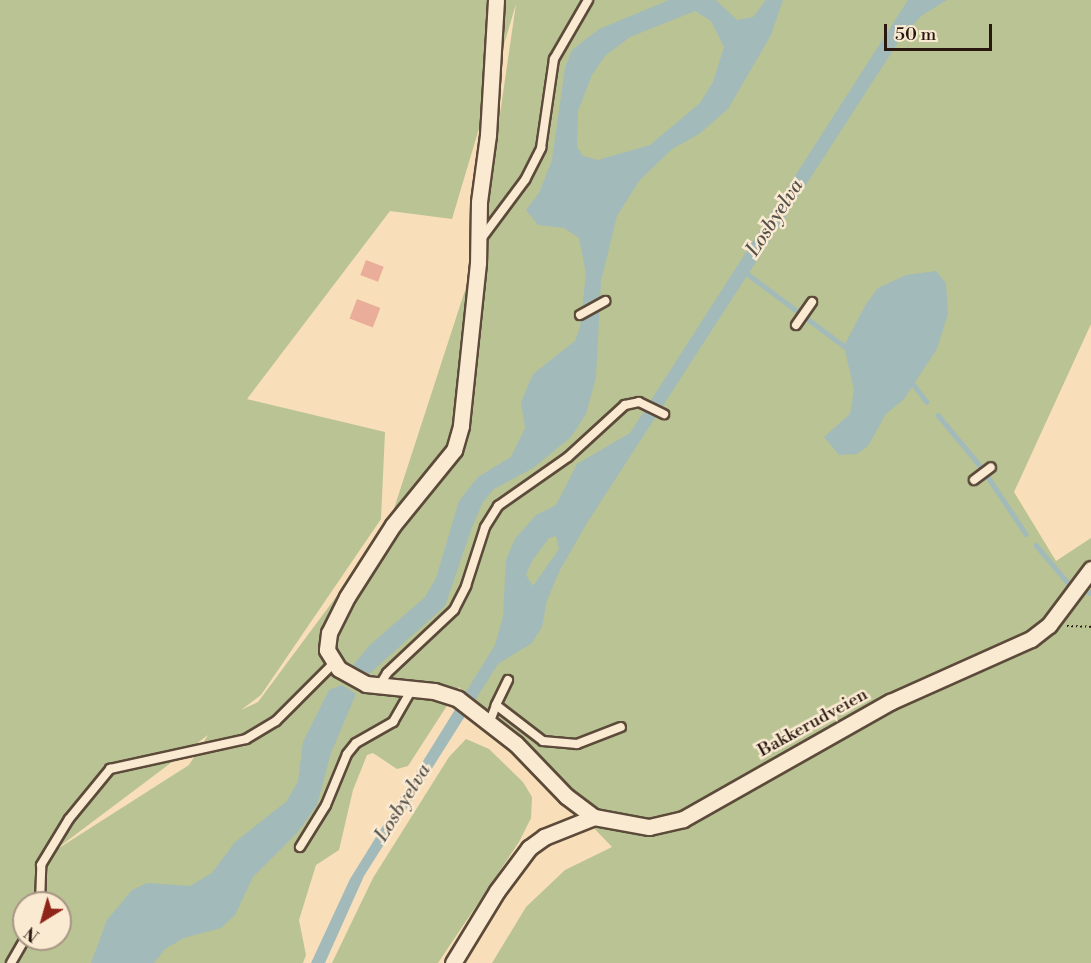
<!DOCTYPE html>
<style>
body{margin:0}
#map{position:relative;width:1091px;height:963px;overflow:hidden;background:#f9dfb9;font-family:"Libre Bodoni",serif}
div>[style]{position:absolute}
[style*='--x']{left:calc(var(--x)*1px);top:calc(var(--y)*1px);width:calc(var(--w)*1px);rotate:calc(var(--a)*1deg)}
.green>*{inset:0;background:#b9c393}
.water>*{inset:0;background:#a3baba}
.stream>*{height:4.5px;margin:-2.25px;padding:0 2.25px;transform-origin:2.25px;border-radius:2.25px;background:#a3baba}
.building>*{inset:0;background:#e9ad99;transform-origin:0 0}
.path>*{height:2px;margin-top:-1px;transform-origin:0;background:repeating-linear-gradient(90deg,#28180f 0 1.5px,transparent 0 4.5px)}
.roads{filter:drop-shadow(2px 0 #5c4a3a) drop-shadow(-2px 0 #5c4a3a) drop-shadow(0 2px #5c4a3a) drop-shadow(0 -2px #5c4a3a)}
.service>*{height:8px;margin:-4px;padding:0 4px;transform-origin:4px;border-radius:4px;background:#fbead2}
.minor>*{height:15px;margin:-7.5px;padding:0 7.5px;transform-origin:7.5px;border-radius:7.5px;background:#fbead2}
span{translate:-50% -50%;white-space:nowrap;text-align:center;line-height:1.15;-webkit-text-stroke:5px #fbead2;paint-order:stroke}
.street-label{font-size:18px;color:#28180f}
.water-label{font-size:20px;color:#53514b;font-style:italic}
.north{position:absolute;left:12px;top:891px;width:60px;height:60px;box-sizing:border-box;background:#fbead2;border:2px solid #a79684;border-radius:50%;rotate:217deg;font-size:16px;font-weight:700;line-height:24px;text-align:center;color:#28180f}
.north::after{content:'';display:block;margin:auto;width:21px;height:27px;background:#8f2418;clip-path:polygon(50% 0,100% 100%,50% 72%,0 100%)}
.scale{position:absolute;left:884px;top:24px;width:108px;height:27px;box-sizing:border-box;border:3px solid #28180f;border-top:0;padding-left:8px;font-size:18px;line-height:21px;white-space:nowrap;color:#28180f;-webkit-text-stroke:4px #fbead2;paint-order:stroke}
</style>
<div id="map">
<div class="green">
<i style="clip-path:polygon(evenodd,0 0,1091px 0,1091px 324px,1014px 492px,1056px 561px,1091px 538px,1091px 963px,492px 963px,526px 907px,565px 870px,612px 847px,459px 687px,408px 766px,397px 769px,373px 753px,367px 755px,353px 790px,339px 850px,316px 865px,299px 920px,306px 955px,303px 963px,0 963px,0 0,516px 4px,482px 238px,388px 527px,258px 702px,241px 710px,261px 695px,381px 519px,385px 432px,247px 399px,390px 211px,452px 219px,516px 4px,0 0,208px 735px,189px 765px,59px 848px,59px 847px,208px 735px,0 0,24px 903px,60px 903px,60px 939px,24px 939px,24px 903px)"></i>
<i style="clip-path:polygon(466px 739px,489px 749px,523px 782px,532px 797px,531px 818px,519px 842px,438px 963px,332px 963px,373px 878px,449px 757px)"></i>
</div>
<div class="water">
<i style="clip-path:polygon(evenodd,669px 0,716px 0,737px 20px,753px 17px,766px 0,783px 0,771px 35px,728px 109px,699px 134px,672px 149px,639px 181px,617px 216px,601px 281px,596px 377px,586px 414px,571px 437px,533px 468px,494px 489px,483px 502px,472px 527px,445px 606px,369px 674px,360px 670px,353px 665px,371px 644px,425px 597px,436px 578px,459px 501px,478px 477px,511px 457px,525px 428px,521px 402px,533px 374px,575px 341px,580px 327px,586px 274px,579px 238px,564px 228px,538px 225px,526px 210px,539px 193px,552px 160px,565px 68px,572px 50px,599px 29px,669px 0,695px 11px,711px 21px,724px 47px,713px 82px,700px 103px,650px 145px,598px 160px,583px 156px,577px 147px,578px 111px,592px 75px,605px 56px,630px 37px,695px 11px)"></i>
<i style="clip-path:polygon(evenodd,908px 0,947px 0,921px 16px,899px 41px,587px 523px,560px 570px,547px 600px,542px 627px,532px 643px,498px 664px,364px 876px,325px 963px,311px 963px,350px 879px,495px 645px,503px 616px,506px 560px,515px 539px,536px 515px,556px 505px,577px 464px,630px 433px,908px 0,556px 536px,559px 549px,533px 586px,526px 575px,532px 561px,549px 538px,556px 536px)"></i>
<i style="clip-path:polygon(936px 271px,946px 283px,948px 314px,937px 349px,904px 399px,886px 414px,868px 446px,857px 454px,839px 455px,824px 437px,850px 414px,854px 390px,844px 346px,866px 304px,878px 288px,906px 275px)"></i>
<i style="clip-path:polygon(342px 685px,356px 694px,331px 753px,317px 805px,297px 833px,253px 877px,235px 915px,221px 928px,184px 938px,165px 949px,154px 963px,91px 963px,107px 920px,132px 890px,147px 883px,190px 886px,212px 873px,235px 842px,287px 801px,298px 781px,303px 742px,329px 690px)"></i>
</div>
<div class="stream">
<i style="--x:745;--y:272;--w:124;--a:36.8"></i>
<i style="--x:914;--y:385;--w:21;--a:53"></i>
<i style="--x:938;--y:415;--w:69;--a:50.3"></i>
<i style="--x:982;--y:468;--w:79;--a:56.3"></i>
<i style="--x:1036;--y:545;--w:51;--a:49.8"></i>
<i style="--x:1069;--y:584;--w:24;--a:22"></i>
</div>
<div class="building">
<i style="left:366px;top:260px;width:19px;height:16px;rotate:21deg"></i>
<i style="left:357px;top:299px;width:25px;height:21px;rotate:21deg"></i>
</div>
<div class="path">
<i style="--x:1067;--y:626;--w:24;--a:2"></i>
</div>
<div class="roads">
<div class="service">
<i style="--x:481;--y:239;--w:74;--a:-53.3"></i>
<i style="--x:525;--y:180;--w:36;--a:-63"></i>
<i style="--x:541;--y:148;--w:90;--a:-81.7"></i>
<i style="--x:554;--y:59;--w:68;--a:-60"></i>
<i style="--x:580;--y:315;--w:29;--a:-29"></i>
<i style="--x:796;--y:325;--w:28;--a:-55"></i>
<i style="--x:974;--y:480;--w:21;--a:-37"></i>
<i style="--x:508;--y:680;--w:28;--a:116"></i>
<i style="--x:496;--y:705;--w:59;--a:37.5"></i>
<i style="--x:543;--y:741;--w:34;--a:5"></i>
<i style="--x:577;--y:744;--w:47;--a:-21.1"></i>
<i style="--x:379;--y:686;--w:15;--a:-58"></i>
<i style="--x:387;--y:673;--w:92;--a:-43.2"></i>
<i style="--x:454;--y:610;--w:27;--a:-63"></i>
<i style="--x:466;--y:586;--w:62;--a:-72.1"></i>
<i style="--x:485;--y:527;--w:25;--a:-58"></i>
<i style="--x:498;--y:506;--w:85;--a:-35"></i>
<i style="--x:568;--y:457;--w:77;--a:-42.4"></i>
<i style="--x:625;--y:405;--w:14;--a:-12"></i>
<i style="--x:639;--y:402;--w:28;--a:26"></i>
<i style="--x:490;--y:721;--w:17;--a:-69"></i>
<i style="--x:300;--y:847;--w:49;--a:-58.2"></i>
<i style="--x:326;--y:805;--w:55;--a:-67.6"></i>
<i style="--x:347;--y:754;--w:14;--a:-51"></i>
<i style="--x:356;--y:743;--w:43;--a:-29.6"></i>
<i style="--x:393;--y:722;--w:36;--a:-60"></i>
<i style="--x:40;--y:903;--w:38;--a:-88"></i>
<i style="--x:41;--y:865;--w:54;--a:-58.7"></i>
<i style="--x:69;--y:819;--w:65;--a:-50.6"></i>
<i style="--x:110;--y:769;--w:139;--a:-12.4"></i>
<i style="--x:246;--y:739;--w:35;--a:-31"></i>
<i style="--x:276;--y:721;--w:81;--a:-45"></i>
<i style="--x:11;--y:963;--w:28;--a:-60"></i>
</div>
<div class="minor">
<i style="--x:496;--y:0;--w:135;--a:93.4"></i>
<i style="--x:488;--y:135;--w:68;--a:97.7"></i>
<i style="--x:479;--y:202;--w:61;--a:90.9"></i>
<i style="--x:478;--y:263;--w:164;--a:96"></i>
<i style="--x:461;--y:426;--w:25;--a:106"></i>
<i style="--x:454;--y:450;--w:97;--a:129.1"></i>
<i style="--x:393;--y:525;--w:85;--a:122.6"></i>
<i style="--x:347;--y:597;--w:40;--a:116.6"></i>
<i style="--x:329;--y:633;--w:17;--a:97"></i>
<i style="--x:327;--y:650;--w:22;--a:58"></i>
<i style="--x:339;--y:669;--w:31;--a:29"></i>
<i style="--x:366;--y:684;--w:68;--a:5.9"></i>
<i style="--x:434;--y:691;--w:25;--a:18"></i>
<i style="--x:458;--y:699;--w:73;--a:37.8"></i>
<i style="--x:516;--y:744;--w:72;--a:46.1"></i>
<i style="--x:566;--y:796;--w:35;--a:37"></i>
<i style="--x:453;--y:963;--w:84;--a:-58.6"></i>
<i style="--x:497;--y:891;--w:54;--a:-53.3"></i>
<i style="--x:529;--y:848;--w:19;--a:-36"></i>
<i style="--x:544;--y:837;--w:54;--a:-21.8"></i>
<i style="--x:594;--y:817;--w:56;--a:10.3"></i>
<i style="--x:649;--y:827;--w:35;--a:-13"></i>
<i style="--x:683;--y:819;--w:238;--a:-29.5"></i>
<i style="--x:890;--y:702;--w:154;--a:-24.1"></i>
<i style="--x:1031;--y:639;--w:23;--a:-38"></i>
<i style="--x:1049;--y:625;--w:70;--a:-53.1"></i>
</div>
</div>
<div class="street-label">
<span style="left:813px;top:723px;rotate:-29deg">Bakkerudveien</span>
</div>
<div class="water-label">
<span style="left:775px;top:218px;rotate:-57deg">Losbyelva</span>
<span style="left:403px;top:803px;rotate:-58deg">Losbyelva</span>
</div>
<div class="north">N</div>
<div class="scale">50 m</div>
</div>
